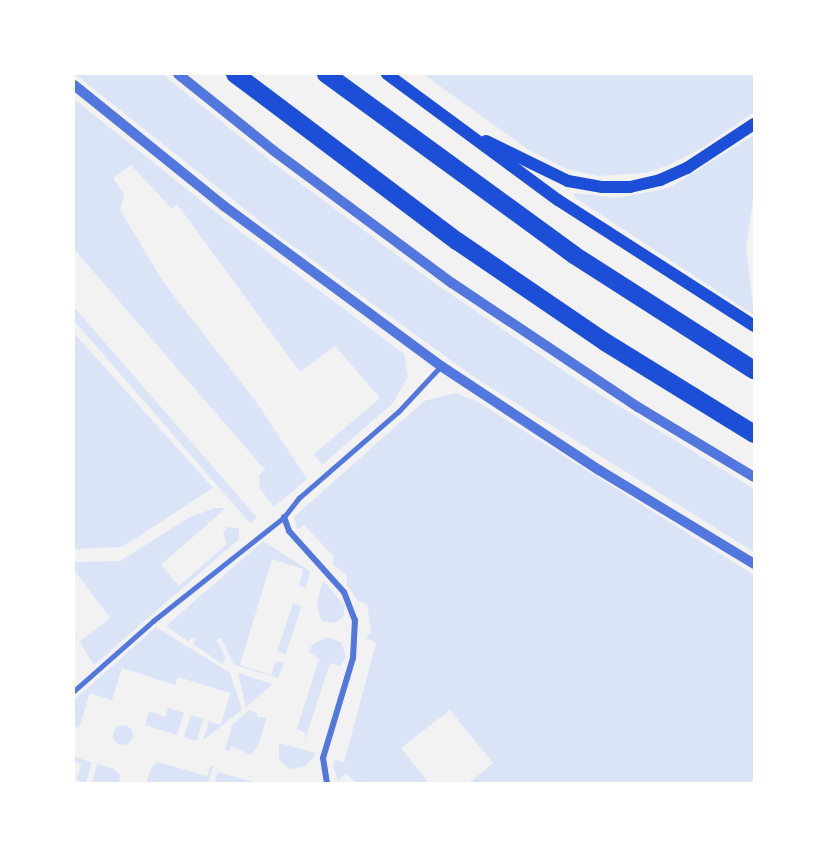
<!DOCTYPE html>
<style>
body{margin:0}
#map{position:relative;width:828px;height:857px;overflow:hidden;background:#f2f2f2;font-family:Figtree,sans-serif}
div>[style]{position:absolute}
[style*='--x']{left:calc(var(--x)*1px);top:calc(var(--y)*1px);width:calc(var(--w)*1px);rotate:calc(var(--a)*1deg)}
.green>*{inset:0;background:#dbe4f7;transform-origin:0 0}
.round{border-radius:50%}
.service>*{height:4.5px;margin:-2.25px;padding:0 2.25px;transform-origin:2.25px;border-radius:2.25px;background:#5277de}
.minor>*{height:6px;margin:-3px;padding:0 3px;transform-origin:3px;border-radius:3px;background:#5277de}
.tertiary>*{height:10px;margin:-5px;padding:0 5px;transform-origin:5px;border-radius:5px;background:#5277de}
.secondary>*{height:12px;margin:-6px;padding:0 6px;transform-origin:6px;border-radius:6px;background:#1d4ed8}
.motorway>*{height:18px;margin:-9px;padding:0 9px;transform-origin:9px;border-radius:9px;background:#1d4ed8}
span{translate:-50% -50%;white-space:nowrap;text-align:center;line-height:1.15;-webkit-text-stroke:5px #fff;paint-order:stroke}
.frame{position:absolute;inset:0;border:75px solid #fff;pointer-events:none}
</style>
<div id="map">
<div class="green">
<i style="clip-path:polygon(75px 74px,162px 74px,273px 163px,433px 282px,583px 384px,754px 489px,754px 552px,474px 377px,275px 233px)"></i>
<i style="clip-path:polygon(423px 74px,754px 74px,754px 112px,705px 146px,669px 165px,645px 173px,598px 176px,564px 168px,529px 150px)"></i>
<i style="clip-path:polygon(74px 99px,238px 230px,404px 354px,408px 377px,393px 403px,322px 465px,314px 454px,380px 398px,335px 346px,300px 372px,177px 204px,172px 209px,131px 165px,113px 178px,124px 195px,120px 210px,164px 283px,257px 403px,307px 479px,274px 507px,260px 489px,259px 475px,265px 470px,74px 249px)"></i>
<i style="clip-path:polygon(754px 135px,754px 196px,746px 247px,754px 315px,574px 197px,574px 193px,618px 198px,669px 188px)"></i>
<i style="left:74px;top:307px;width:279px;height:9px;rotate:49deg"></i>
<i style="clip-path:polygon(74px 333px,213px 488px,122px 547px,74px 549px)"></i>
<i style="clip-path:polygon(455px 393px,476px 401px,754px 575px,754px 783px,469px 783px,493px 763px,450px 710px,401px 748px,429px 783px,357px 783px,346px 774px,338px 781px,333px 766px,335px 760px,344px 762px,376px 643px,366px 638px,371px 632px,367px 604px,358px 601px,347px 585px,347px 576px,333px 564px,334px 557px,304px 525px,297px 529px,294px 517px,424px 401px)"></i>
<i style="clip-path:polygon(215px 508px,226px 508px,161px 565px,179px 586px,227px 544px,223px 533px,227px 527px,239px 528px,239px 539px,94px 665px,74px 633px,80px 641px,110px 618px,74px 570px,74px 562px,120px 561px,190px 517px)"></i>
<i style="clip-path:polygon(263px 541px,310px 571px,306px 588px,299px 586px,303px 569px,272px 559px,240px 665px,271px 675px,276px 661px,284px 663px,278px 678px,234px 665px,221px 638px,216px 640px,226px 658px,222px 664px,193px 644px,196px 638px,192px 637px,189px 642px,166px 626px)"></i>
<i style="clip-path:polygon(323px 580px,345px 606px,343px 617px,334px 623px,322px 621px,319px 615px,317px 603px)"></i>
<i style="left:293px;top:603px;width:9px;height:51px;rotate:18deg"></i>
<i style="clip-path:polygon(156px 627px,230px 673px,242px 710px,203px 740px,209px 721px,221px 725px,230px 693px,178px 677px,175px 685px,122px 668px,112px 700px,90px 693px,79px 728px,74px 726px,74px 700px)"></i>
<i style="clip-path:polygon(327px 637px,341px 642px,346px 657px,340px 666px,330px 663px,302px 749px,315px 753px,313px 758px,304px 767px,289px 769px,279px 759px,279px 743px,302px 749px,306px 733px,297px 729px,319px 659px,308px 651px,313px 644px)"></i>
<i style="clip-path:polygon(238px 673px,273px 684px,246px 707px)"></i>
<i style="clip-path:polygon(168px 708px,184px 713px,177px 735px,145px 725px,149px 711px,165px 717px)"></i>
<i style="clip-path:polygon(249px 710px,257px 713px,257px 717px,267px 717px,258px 746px,251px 755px,231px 746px,229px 751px,225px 750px,232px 725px)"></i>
<i style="left:191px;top:715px;width:13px;height:23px;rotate:18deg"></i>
<i class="round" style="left:113px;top:725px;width:20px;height:20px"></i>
<i style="clip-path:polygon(74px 757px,92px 762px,86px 783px,76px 780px,81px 764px,74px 761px)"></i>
<i style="clip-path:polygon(158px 762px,207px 776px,210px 766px,213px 767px,208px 783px,146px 783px,152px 766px)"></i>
<i style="clip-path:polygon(97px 764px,114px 769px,120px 775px,119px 783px,92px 783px)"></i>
<i style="clip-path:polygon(218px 772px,258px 783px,214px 783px)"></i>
</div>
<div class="service">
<i style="--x:74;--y:691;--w:106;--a:-41.5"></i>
<i style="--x:153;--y:621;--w:167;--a:-38.4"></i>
<i style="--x:284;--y:517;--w:24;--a:-52"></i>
<i style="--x:299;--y:498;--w:131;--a:-41"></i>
<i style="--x:398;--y:412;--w:63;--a:-46.9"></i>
</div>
<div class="minor">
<i style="--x:284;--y:517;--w:15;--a:70"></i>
<i style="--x:289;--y:531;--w:82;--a:48"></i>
<i style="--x:344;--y:592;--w:30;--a:69"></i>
<i style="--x:355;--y:620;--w:38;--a:93"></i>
<i style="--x:353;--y:658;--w:104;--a:106.7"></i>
<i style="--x:323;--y:758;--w:26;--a:81"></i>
</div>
<div class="tertiary">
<i style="--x:178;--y:74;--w:123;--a:38.7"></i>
<i style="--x:274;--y:151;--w:222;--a:36.6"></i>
<i style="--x:452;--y:283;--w:224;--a:33.7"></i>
<i style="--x:638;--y:407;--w:135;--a:31.1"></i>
<i style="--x:74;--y:85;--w:193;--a:38.9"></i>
<i style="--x:224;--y:206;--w:270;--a:36.4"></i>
<i style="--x:441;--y:366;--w:189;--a:33.4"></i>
<i style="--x:599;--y:470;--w:181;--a:31.2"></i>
</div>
<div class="secondary">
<i style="--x:387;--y:74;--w:212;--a:36.4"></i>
<i style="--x:558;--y:200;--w:233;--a:32.7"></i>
<i style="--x:486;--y:141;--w:91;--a:26"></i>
<i style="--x:568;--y:181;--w:35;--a:10"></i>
<i style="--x:602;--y:187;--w:28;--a:0"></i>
<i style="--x:630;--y:187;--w:31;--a:-13"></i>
<i style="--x:660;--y:180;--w:30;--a:-24"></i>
<i style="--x:687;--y:168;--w:80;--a:-33.3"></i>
</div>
<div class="motorway">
<i style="--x:235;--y:74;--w:278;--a:37"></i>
<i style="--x:457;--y:241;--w:179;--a:34.3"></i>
<i style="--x:605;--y:342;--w:175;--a:31.7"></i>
<i style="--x:326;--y:74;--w:307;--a:36.1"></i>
<i style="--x:574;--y:255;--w:214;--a:32.6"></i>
</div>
<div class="frame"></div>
</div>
